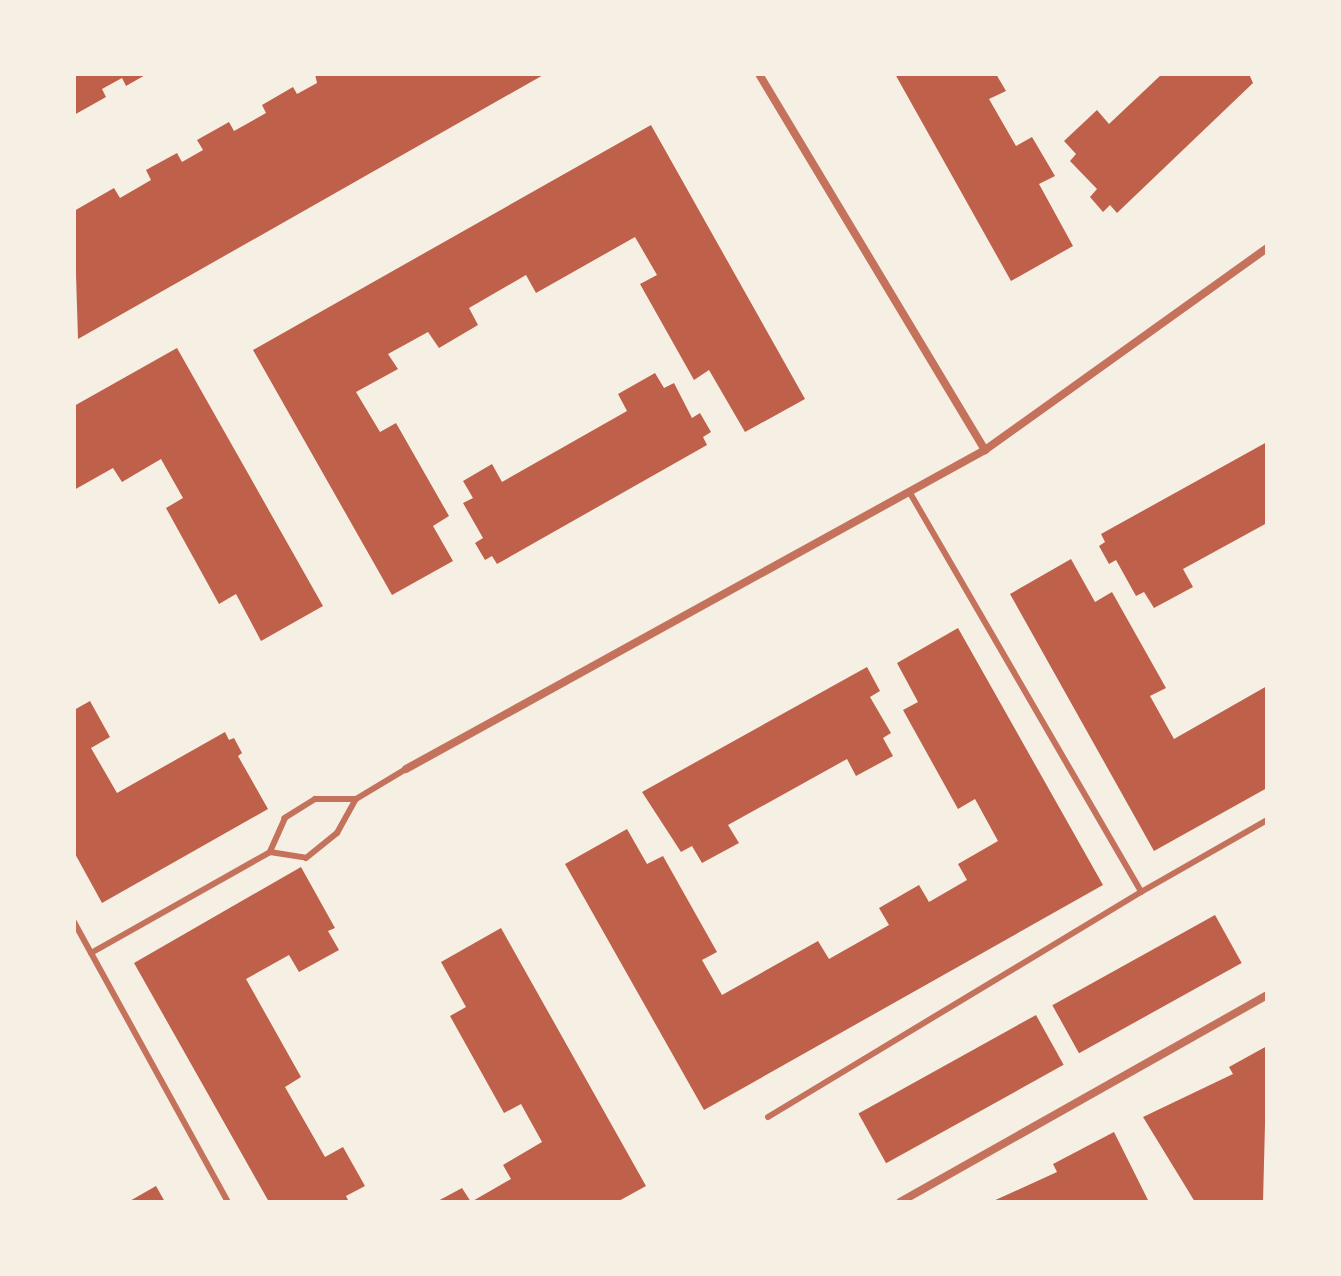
<!DOCTYPE html>
<style>
body{margin:0}
#map{position:relative;width:1341px;height:1276px;overflow:hidden;background:#f6efe4;font-family:"Sofia Sans Condensed",sans-serif}
div>[style]{position:absolute}
[style*='--x']{left:calc(var(--x)*1px);top:calc(var(--y)*1px);width:calc(var(--w)*1px);rotate:calc(var(--a)*1deg)}
.building>*{inset:0;background:#bf614a;transform-origin:0 0}
.service>*{height:6px;margin:-3px;padding:0 3px;transform-origin:3px;border-radius:3px;background:#c5725c}
.minor>*{height:8px;margin:-4px;padding:0 4px;transform-origin:4px;border-radius:4px;background:#c5725c}
span{translate:-50% -50%;white-space:nowrap;text-align:center;line-height:1.15;-webkit-text-stroke:6px #f6efe4;paint-order:stroke}
.frame{position:absolute;inset:0;border:76px solid #f6efe4;pointer-events:none}
</style>
<div id="map">
<div class="building">
<i style="clip-path:polygon(74px 74px,147px 74px,126px 86px,122px 78px,102px 89px,106px 97px,74px 115px)"></i>
<i style="clip-path:polygon(315px 74px,545px 74px,78px 339px,74px 211px,114px 188px,120px 198px,151px 180px,146px 170px,177px 153px,182px 162px,203px 150px,197px 140px,229px 122px,234px 131px,266px 113px,262px 105px,293px 87px,297px 94px,317px 83px)"></i>
<i style="clip-path:polygon(895px 74px,996px 74px,1006px 91px,989px 99px,1016px 146px,1032px 137px,1055px 176px,1039px 184px,1073px 246px,1011px 281px)"></i>
<i style="clip-path:polygon(1162px 74px,1249px 74px,1253px 83px,1117px 213px,1110px 205px,1103px 212px,1090px 197px,1097px 189px,1070px 161px,1076px 154px,1064px 141px,1097px 110px,1109px 124px)"></i>
<i style="clip-path:polygon(651px 125px,805px 399px,745px 432px,709px 370px,694px 380px,640px 284px,657px 275px,635px 237px,536px 293px,526px 275px,469px 308px,478px 325px,439px 348px,428px 332px,388px 354px,398px 369px,356px 392px,380px 432px,396px 423px,449px 516px,433px 526px,453px 561px,392px 595px,253px 350px)"></i>
<i style="clip-path:polygon(177px 348px,323px 606px,261px 641px,236px 594px,219px 604px,166px 508px,183px 498px,161px 459px,122px 482px,113px 468px,74px 490px,74px 406px)"></i>
<i style="clip-path:polygon(655px 373px,664px 388px,674px 383px,692px 418px,700px 413px,711px 432px,703px 437px,707px 445px,497px 564px,492px 556px,485px 560px,475px 543px,483px 538px,463px 503px,473px 498px,463px 481px,492px 464px,502px 482px,627px 411px,618px 394px)"></i>
<i style="clip-path:polygon(1267px 442px,1267px 523px,1183px 569px,1193px 587px,1154px 608px,1144px 592px,1136px 596px,1116px 560px,1109px 564px,1099px 546px,1105px 542px,1101px 534px)"></i>
<i style="clip-path:polygon(1071px 559px,1095px 602px,1112px 592px,1166px 688px,1150px 696px,1174px 739px,1267px 686px,1267px 788px,1154px 851px,1010px 594px)"></i>
<i style="clip-path:polygon(958px 628px,1103px 885px,704px 1110px,565px 864px,627px 829px,647px 864px,663px 856px,717px 952px,702px 960px,722px 995px,818px 941px,829px 959px,889px 925px,879px 908px,919px 885px,929px 902px,967px 880px,958px 864px,998px 841px,975px 799px,958px 809px,903px 710px,918px 702px,897px 663px)"></i>
<i style="clip-path:polygon(867px 667px,880px 691px,870px 697px,891px 733px,883px 738px,893px 756px,856px 776px,847px 759px,728px 825px,739px 843px,702px 863px,692px 846px,681px 852px,642px 792px)"></i>
<i style="clip-path:polygon(90px 701px,110px 737px,91px 748px,117px 793px,225px 732px,229px 740px,234px 738px,242px 753px,238px 756px,268px 809px,102px 903px,74px 852px,74px 710px)"></i>
<i style="clip-path:polygon(301px 867px,335px 928px,328px 931px,339px 950px,299px 972px,289px 955px,246px 979px,301px 1077px,285px 1087px,325px 1157px,343px 1147px,365px 1186px,346px 1196px,349px 1202px,269px 1202px,134px 963px)"></i>
<i style="left:1215px;top:915px;width:55px;height:186px;rotate:61deg"></i>
<i style="clip-path:polygon(501px 928px,646px 1186px,617px 1202px,436px 1202px,462px 1188px,471px 1202px,511px 1179px,503px 1165px,542px 1142px,521px 1104px,504px 1113px,450px 1016px,466px 1007px,441px 962px)"></i>
<i style="left:1036px;top:1015px;width:57px;height:203px;rotate:61deg"></i>
<i style="clip-path:polygon(1267px 1046px,1263px 1202px,1195px 1202px,1143px 1117px,1233px 1074px,1229px 1067px)"></i>
<i style="clip-path:polygon(1114px 1132px,1149px 1202px,991px 1202px,1057px 1172px,1053px 1164px)"></i>
<i style="clip-path:polygon(156px 1186px,165px 1202px,128px 1202px)"></i>
</div>
<div class="service">
<i style="--x:910;--y:493;--w:461;--a:59.9"></i>
<i style="--x:1141;--y:892;--w:145;--a:-29.7"></i>
<i style="--x:356;--y:799;--w:41;--a:180"></i>
<i style="--x:315;--y:799;--w:36;--a:148"></i>
<i style="--x:285;--y:818;--w:37;--a:114"></i>
<i style="--x:270;--y:852;--w:36;--a:9"></i>
<i style="--x:306;--y:858;--w:40;--a:-39"></i>
<i style="--x:337;--y:833;--w:39;--a:-61"></i>
<i style="--x:356;--y:799;--w:58;--a:-31"></i>
<i style="--x:74;--y:922;--w:320;--a:61.2"></i>
<i style="--x:91;--y:953;--w:206;--a:-29.4"></i>
<i style="--x:768;--y:1117;--w:436;--a:-31.1"></i>
</div>
<div class="minor">
<i style="--x:759;--y:74;--w:439;--a:59"></i>
<i style="--x:406;--y:769;--w:661;--a:-28.85"></i>
<i style="--x:985;--y:450;--w:347;--a:-35.6"></i>
<i style="--x:900;--y:1202;--w:421;--a:-29.4"></i>
</div>
<div class="frame"></div>
</div>
